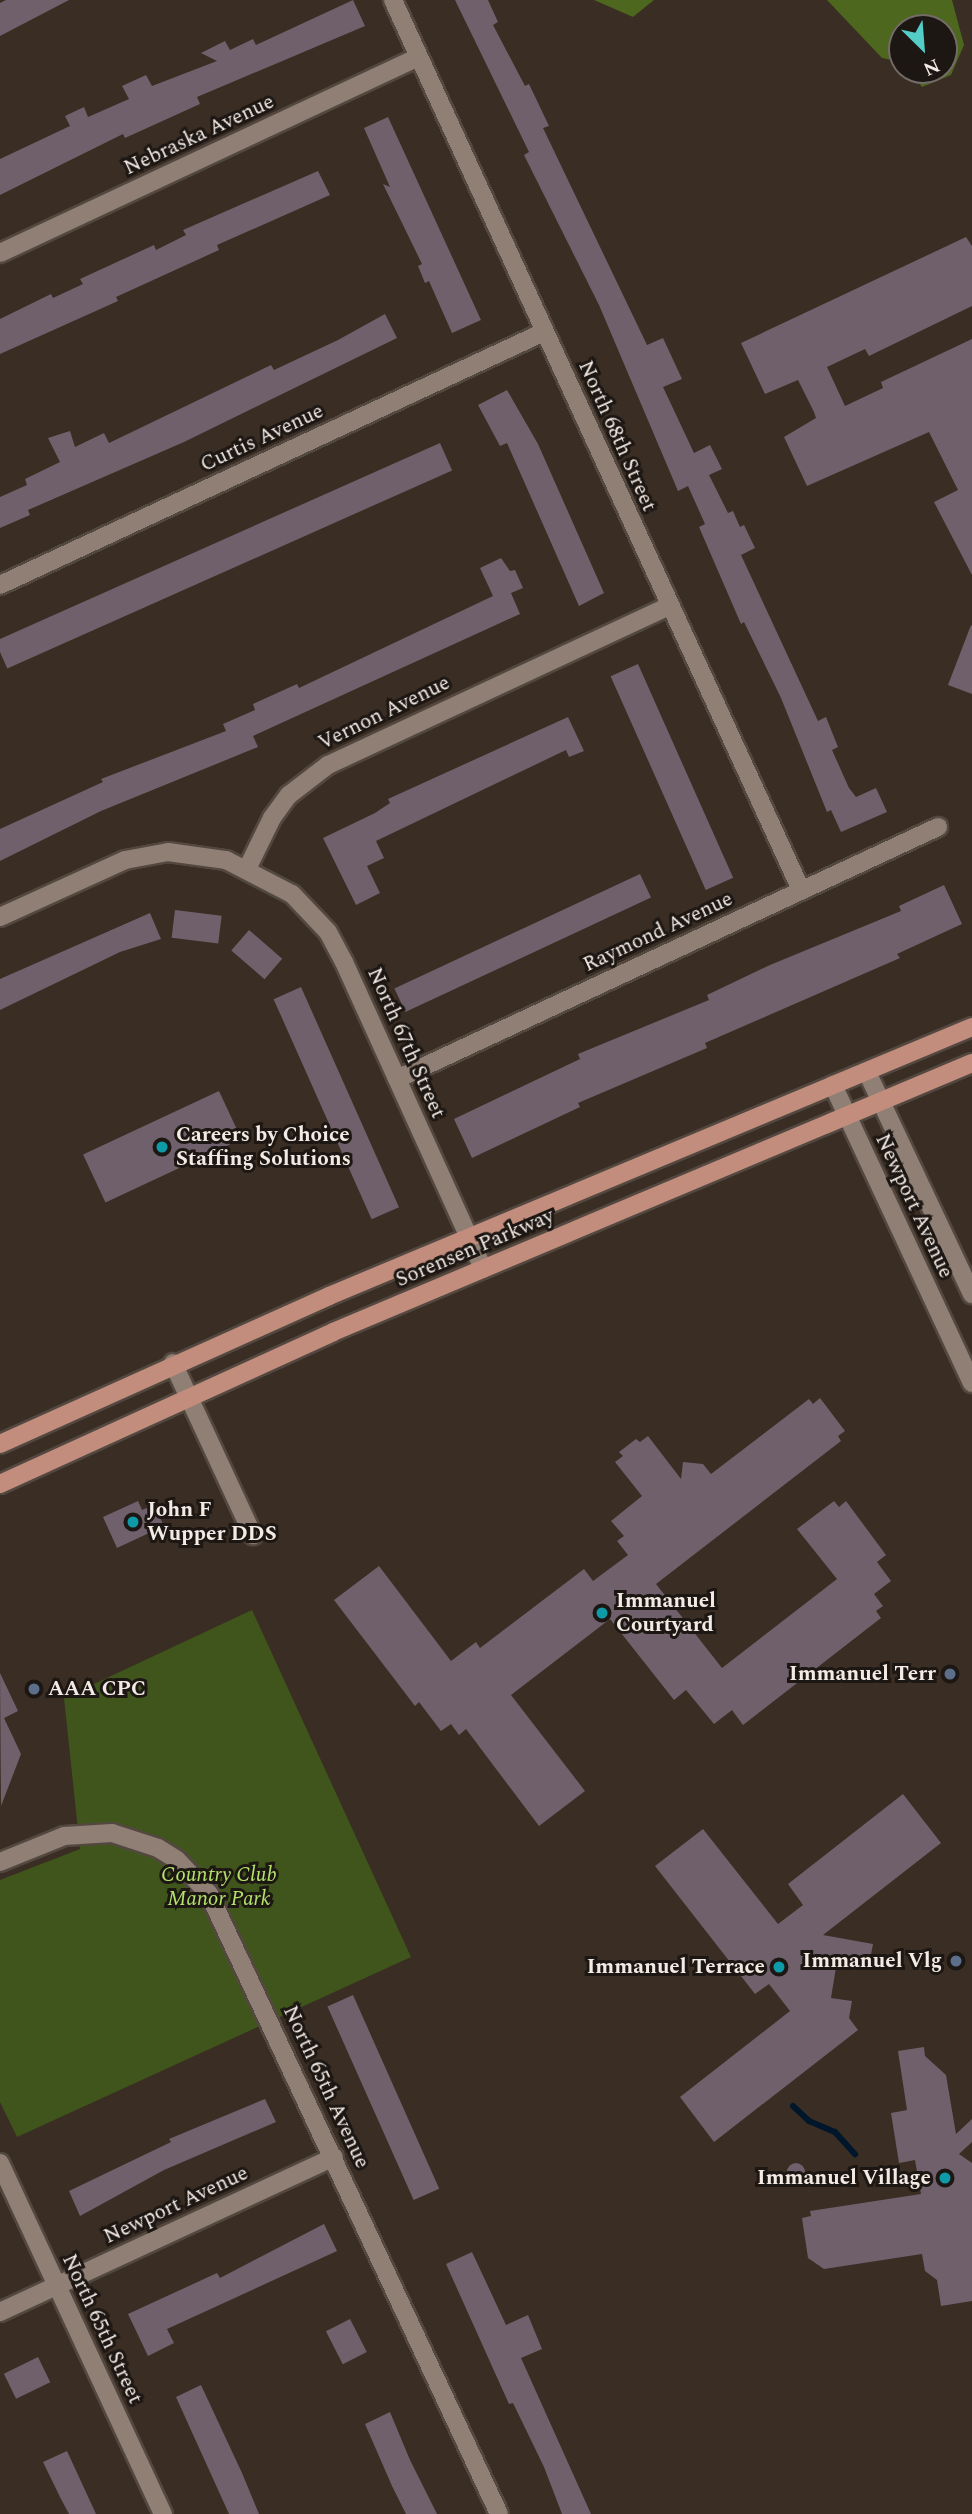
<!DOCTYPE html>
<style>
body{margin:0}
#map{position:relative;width:972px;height:2514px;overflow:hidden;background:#3a2d23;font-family:Spectral,serif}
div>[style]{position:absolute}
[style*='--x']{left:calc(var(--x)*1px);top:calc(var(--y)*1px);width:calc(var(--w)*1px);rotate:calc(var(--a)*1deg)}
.green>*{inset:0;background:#3f551b}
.forest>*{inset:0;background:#4d671f}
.stream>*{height:6px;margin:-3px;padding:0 3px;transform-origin:3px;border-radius:3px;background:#00172b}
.building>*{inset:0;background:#6f606b;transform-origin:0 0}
.round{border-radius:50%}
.roads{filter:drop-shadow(2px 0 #534840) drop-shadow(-2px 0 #534840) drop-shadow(0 2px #534840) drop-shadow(0 -2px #534840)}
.minor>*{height:18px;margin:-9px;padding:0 9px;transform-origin:9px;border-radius:9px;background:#8f7f74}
.primary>*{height:18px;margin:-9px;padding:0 9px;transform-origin:9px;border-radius:9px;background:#c28d7c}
.dots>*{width:19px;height:19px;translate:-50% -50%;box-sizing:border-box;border:4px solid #1d1713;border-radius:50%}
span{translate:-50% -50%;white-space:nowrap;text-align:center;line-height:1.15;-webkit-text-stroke:6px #1d1713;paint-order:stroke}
.street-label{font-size:21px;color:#f3eae4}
.poi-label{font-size:21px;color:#f3eae4;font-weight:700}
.left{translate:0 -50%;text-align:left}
.right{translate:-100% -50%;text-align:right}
.park-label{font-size:21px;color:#b4e36a;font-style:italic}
.north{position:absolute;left:888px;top:14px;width:70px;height:70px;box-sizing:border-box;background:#1d1713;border:2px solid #736b67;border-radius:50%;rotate:155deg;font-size:19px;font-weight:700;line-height:28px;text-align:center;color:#f3eae4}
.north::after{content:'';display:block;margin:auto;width:24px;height:32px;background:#54cdc7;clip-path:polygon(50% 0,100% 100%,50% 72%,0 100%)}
</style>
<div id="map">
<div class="green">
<i style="clip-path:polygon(252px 1610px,411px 1957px,17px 2137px,0 2102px,0 1880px,80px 1849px,64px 1698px)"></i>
</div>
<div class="forest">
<i style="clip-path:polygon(594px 0,654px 0,633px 17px)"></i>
<i style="clip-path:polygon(827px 0,952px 0,964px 45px,951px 75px,922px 87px,909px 70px,944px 70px,944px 28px,902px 28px,902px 62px,882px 58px)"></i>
</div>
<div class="stream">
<i style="--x:793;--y:2106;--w:22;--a:43"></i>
<i style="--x:809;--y:2121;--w:28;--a:23"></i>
<i style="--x:835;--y:2132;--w:30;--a:48"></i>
</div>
<div class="building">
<i style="clip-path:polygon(6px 0,69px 0,0 36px,0 3px)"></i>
<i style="clip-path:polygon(353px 0,365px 26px,197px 97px,200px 104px,125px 138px,123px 134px,0 195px,0 159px,70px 126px,65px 116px,84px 107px,88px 117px,129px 99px,122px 86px,146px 75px,152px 86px,217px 61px,201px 53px,225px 41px,230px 50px,253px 39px,256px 45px)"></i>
<i style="clip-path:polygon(455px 0,488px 0,498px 22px,493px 25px,525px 86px,529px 84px,549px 126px,543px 128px,647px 345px,663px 338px,682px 379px,663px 387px,694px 453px,710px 445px,722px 469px,709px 475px,728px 513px,733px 511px,740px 527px,744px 525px,755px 548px,741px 555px,818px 721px,826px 717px,838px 747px,832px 750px,849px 788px,856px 797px,876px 788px,887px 812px,841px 832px,831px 810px,827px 812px,781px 698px,744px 622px,741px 624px,699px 527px,705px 524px,688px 486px,678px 491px,599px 305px,524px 155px,529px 152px)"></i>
<i style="clip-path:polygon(388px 117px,481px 320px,452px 333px,429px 281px,425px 283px,418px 266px,422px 264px,383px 184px,390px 187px,364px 128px)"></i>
<i style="clip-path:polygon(318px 171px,330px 195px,217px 245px,219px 250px,116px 297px,118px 301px,0 354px,0 319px,51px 294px,53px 298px,83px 284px,80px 279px,154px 245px,156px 250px,186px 235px,183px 230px)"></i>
<i style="clip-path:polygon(966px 237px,972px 246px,972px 306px,869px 356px,865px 349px,827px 367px,845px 406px,883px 388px,881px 382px,972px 339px,972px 575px,934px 502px,958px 490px,929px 432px,807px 486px,784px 437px,816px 418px,814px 412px,798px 380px,765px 394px,741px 343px)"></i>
<i style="clip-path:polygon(385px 314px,397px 338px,184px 442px,28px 510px,30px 515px,0 528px,0 497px,27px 485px,25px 479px,60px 462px,48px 438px,70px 431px,75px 447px,104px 433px,109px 443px,271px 365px,274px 370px,338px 340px)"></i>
<i style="clip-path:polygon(507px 390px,538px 444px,604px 593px,579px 606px,507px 443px,500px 446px,478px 405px)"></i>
<i style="left:440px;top:443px;width:30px;height:487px;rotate:66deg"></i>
<i style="clip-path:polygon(501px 558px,510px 571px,515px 570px,523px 588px,511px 593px,520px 614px,253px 736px,258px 747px,101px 811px,0 861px,0 829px,103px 782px,101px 779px,226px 731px,223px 724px,255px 710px,253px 704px,297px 684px,299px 688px,493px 596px,480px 568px)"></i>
<i style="clip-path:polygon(971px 625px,972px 626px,972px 694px,948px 685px)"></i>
<i style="left:638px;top:664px;width:234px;height:30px;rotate:66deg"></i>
<i style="clip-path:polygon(568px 717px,584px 751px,569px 757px,566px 750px,376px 841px,384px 858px,367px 866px,380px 893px,356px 905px,323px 838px,375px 813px,390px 803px,388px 799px)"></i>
<i style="left:640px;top:874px;width:26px;height:271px;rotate:65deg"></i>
<i style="clip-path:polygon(944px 885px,962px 924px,897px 954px,900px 958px,705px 1043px,707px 1048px,578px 1103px,580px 1107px,472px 1158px,454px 1119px,580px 1059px,578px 1054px,709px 1000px,707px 995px,770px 965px,901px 911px,899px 906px)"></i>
<i style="left:175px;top:910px;width:47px;height:28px;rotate:7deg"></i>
<i style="clip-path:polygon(150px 913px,161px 939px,120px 952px,0 1010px,0 979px)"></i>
<i style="left:249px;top:930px;width:44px;height:27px;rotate:41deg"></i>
<i style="left:301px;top:987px;width:241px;height:30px;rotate:66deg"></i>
<i style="left:219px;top:1091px;width:53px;height:150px;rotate:65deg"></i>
<i style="clip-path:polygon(820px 1398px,845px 1431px,838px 1436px,841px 1441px,656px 1584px,722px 1668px,837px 1579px,797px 1529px,834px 1501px,839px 1507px,846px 1501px,886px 1555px,877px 1562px,891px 1581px,874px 1594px,883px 1606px,876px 1611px,881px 1618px,743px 1725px,732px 1710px,714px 1724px,686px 1690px,674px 1700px,610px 1619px,511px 1695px,585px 1791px,539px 1826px,466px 1729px,459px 1735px,451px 1724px,441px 1731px,419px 1702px,415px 1706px,334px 1600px,379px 1566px,451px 1661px,476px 1642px,480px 1648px,584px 1569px,593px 1581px,628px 1555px,617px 1541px,624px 1536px,611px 1521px,642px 1496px,615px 1462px,623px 1456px,619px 1452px,636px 1439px,640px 1442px,648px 1436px,681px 1479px,683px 1462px,703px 1464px,711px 1474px,809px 1399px,813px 1404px)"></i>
<i style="clip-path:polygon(138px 1501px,142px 1510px,154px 1505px,164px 1526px,117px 1548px,103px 1517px)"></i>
<i style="clip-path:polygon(0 1673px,18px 1711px,4px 1718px,21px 1754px,1px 1806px)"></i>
<i style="clip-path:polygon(903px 1794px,941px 1843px,823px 1935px,873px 1944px,870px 1960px,838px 1955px,831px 1998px,852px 2001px,849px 2018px,858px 2030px,714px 2142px,680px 2097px,790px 2011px,769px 1984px,755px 1994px,655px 1866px,703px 1829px,778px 1924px,803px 1905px,788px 1884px)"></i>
<i style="left:353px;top:1995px;width:212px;height:28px;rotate:66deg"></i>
<i style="clip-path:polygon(924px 2047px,925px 2056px,946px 2075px,956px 2134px,972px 2119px,972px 2142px,959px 2154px,972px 2163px,972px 2301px,941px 2306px,937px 2280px,925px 2271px,922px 2254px,824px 2269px,808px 2258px,802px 2218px,811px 2216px,810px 2211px,921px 2194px,915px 2160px,899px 2163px,891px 2113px,907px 2110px,898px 2051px)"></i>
<i style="clip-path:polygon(265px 2099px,276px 2122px,164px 2170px,80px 2216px,69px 2191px,171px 2142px,169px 2139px)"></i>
<i class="round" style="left:787px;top:2163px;width:18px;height:18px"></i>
<i style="clip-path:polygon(324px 2224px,337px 2251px,167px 2329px,174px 2343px,148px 2356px,128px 2314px,217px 2273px,220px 2278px)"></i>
<i style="clip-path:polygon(472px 2252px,506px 2325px,528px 2315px,542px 2349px,521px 2358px,591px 2514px,562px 2514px,544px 2467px,513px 2403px,509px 2404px,446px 2264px)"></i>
<i style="left:350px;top:2319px;width:37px;height:27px;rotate:63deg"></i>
<i style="left:38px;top:2357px;width:28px;height:38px;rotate:64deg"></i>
<i style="clip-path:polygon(201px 2385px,242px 2473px,259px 2514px,229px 2514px,176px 2397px)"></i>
<i style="clip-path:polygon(390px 2412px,410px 2460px,437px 2514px,406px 2514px,392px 2486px,365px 2424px)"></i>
<i style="clip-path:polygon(67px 2451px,96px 2514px,69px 2514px,60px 2497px,43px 2462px)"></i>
</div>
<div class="roads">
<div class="minor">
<i style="--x:393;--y:0;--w:979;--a:65.37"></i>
<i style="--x:0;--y:253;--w:460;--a:-25.1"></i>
<i style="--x:0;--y:585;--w:600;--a:-24.94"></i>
<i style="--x:247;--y:869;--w:57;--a:-63.9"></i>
<i style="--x:272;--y:818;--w:29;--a:-54"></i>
<i style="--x:289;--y:795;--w:49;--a:-37.6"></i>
<i style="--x:328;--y:765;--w:376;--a:-25"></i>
<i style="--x:0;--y:917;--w:137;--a:-24.5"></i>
<i style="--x:125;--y:860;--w:44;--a:-10.5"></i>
<i style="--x:168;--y:852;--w:59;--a:7.9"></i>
<i style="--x:226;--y:860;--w:74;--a:27.3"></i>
<i style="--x:292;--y:894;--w:52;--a:46.5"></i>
<i style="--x:328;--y:932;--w:34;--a:62"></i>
<i style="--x:344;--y:962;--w:337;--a:65.6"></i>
<i style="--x:867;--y:1072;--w:246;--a:64.7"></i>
<i style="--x:397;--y:1079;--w:597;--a:-24.98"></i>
<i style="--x:833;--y:1085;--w:329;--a:65"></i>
<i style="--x:173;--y:1363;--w:190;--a:65.1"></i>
<i style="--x:0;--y:1862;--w:69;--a:-22.1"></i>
<i style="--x:64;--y:1836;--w:48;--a:-3.6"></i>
<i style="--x:112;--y:1833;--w:48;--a:18.1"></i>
<i style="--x:158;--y:1848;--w:22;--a:32"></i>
<i style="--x:177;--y:1860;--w:47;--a:46.7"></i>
<i style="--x:209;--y:1894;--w:684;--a:64.93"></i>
<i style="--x:0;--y:2163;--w:387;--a:65.1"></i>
<i style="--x:0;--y:2312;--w:368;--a:-24.9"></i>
</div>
<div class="primary">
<i style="--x:0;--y:1444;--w:361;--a:-24.2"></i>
<i style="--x:329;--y:1296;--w:697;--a:-22.7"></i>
<i style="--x:0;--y:1484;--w:366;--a:-24.5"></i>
<i style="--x:333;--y:1332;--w:693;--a:-22.83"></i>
</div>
</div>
<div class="dots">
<i style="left:162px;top:1147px;background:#0f9aa8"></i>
<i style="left:133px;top:1522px;background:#0f9aa8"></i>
<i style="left:602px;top:1613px;background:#0f9aa8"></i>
<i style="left:950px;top:1674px;background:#5c6f8a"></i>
<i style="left:34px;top:1689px;background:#5c6f8a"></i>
<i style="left:956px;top:1961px;background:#5c6f8a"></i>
<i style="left:779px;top:1967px;background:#0f9aa8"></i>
<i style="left:945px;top:2178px;background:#0f9aa8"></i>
</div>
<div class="street-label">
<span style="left:199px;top:135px;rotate:-25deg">Nebraska Avenue</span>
<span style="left:617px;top:436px;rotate:66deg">North 68th Street</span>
<span style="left:262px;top:438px;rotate:-25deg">Curtis Avenue</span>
<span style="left:384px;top:713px;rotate:-26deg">Vernon Avenue</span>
<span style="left:658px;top:932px;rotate:-25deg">Raymond Avenue</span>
<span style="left:406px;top:1043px;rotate:66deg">North 67th Street</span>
<span style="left:914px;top:1206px;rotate:65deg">Newport Avenue</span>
<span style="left:475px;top:1248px;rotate:-23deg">Sorensen Parkway</span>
<span style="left:326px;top:2087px;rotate:65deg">North 65th Avenue</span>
<span style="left:176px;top:2205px;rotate:-25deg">Newport Avenue</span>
<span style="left:102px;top:2329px;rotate:65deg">North 65th Street</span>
</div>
<div class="poi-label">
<span class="left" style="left:176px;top:1147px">Careers by Choice<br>Staffing Solutions</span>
<span class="left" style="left:147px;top:1522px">John F<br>Wupper DDS</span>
<span class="left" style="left:616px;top:1613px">Immanuel<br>Courtyard</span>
<span class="right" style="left:936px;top:1674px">Immanuel Terr</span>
<span class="left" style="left:48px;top:1689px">AAA CPC</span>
<span class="right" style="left:942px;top:1961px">Immanuel Vlg</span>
<span class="right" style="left:765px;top:1967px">Immanuel Terrace</span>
<span class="right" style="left:931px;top:2178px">Immanuel Village</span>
</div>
<div class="park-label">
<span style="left:219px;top:1887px">Country Club<br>Manor Park</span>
</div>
<div class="north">N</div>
</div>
